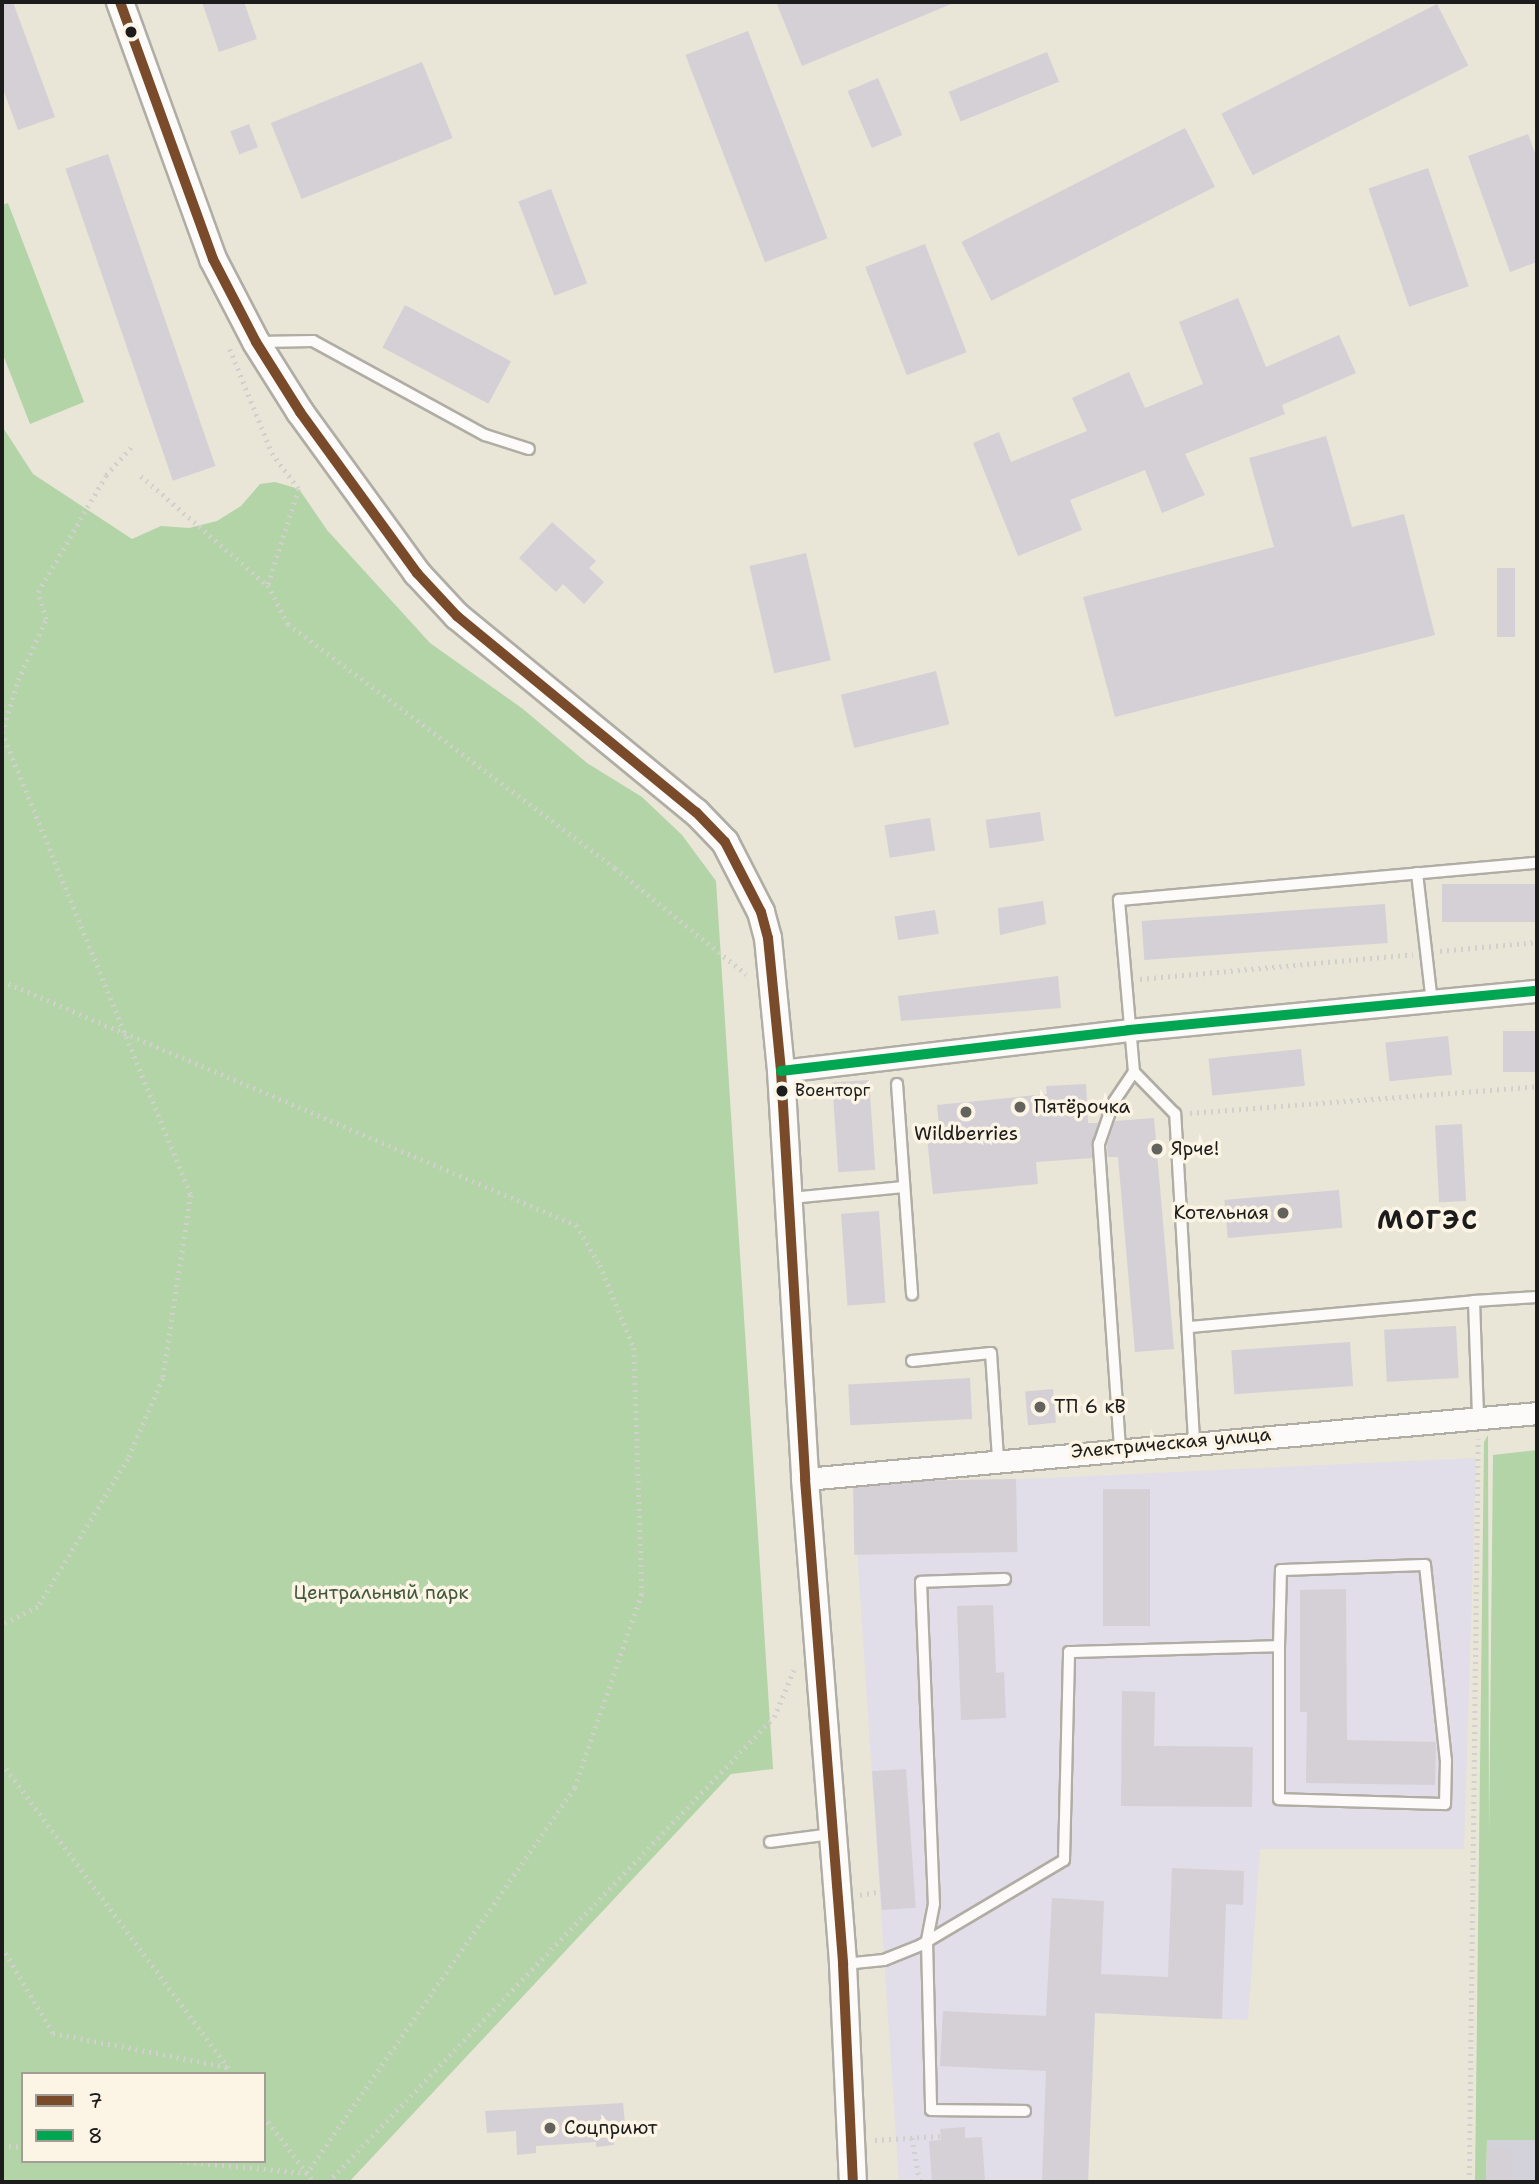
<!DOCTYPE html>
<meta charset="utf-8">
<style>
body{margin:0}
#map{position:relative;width:1539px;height:2184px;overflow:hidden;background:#e9e5d7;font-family:"Shantell Sans",sans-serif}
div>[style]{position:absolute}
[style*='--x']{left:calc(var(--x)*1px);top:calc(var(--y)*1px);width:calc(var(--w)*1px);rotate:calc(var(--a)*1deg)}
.built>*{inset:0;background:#e1dde9}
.industrial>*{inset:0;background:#d3d2da;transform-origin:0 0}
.green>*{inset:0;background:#b2d4a7}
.building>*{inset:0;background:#d4d0d6;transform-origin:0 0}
.path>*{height:4.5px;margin-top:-2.25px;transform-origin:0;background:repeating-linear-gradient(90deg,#d1d0cc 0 2px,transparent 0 7px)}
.roads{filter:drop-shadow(2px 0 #b0ada4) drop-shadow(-2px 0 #b0ada4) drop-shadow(0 2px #b0ada4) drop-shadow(0 -2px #b0ada4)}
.service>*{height:10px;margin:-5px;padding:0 5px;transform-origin:5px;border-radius:5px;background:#fcfbf9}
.minor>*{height:21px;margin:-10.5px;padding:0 10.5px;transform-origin:10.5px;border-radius:10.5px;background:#fcfbf9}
.tertiary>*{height:26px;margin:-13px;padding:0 13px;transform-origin:13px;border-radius:13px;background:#fcfbf9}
.bus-1>*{height:10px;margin:-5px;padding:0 5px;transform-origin:5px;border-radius:5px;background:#7a4b2a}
.bus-2>*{height:10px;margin:-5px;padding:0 5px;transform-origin:5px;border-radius:5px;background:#00a651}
.dots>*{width:19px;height:19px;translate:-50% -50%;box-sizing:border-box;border:4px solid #fcf5e5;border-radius:50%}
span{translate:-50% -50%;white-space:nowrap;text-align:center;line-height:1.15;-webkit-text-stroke:7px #fcf5e5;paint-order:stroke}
.bus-label{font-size:17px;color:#1c1c1c}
.left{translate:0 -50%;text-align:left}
.poi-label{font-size:19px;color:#1c1c1c}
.right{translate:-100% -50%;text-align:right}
.street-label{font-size:19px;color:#1c1c1c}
.park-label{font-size:19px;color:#41583f}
.district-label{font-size:26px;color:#1c1c1c;font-weight:700;letter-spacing:2px}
.frame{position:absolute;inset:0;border:4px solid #1c1c1c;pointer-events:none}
.legend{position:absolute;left:21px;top:2072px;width:245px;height:91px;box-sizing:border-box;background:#fcf5e5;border:2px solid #a29e95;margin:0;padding:9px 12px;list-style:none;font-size:21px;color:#1c1c1c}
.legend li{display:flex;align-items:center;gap:14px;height:35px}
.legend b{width:35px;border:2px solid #a29e95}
</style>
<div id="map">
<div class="built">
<i style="clip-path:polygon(1476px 1458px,1464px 1849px,1260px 1849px,1248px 2020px,1095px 2013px,1088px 2182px,899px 2182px,853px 1487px)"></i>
</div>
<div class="industrial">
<i style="left:1487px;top:2140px;width:50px;height:42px"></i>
</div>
<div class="green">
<i style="clip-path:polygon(8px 203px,84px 402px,30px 424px,2px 352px,2px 205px)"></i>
<i style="clip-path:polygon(evenodd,2px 426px,33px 474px,132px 539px,161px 526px,189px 528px,217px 521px,241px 506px,260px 484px,275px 482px,299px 489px,327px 530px,430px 643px,523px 709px,587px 763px,642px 797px,682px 835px,716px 881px,773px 1769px,731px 1774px,349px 2182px,2px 2182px,2px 426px,23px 2074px,264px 2074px,264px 2161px,23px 2161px,23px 2074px)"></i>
<i style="clip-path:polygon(1488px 1435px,1489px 1839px,1493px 1455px,1537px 1450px,1537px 2140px,1487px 2140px,1486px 2182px,1475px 2182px,1484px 1442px)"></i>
</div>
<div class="building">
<i style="clip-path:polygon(2px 2px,13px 2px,55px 117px,18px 130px,2px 86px)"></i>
<i style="clip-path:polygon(202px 2px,244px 2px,257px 39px,219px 52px)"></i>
<i style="clip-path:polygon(776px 2px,956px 2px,802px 66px)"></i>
<i style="left:1437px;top:4px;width:69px;height:242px;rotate:63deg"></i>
<i style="left:748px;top:31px;width:222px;height:67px;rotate:69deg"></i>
<i style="left:1047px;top:52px;width:32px;height:106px;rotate:68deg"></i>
<i style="left:422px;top:62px;width:82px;height:163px;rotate:68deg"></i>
<i style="left:878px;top:78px;width:62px;height:33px;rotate:67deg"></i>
<i style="left:249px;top:124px;width:25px;height:20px;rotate:69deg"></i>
<i style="left:1185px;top:128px;width:66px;height:251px;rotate:63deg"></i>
<i style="clip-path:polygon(1528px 134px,1537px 159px,1537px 262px,1510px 272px,1468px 156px)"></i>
<i style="left:108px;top:154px;width:330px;height:45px;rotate:71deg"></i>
<i style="left:1428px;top:168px;width:125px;height:63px;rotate:71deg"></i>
<i style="left:551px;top:189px;width:101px;height:35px;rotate:69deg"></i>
<i style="left:925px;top:244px;width:116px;height:64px;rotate:69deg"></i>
<i style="clip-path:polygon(1238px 298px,1266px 367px,1339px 335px,1356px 373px,1282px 405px,1285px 414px,1185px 454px,1205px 495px,1162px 513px,1145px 470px,1070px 500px,1082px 530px,1018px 556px,973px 443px,999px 432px,1011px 462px,1087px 431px,1072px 398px,1129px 372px,1145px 408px,1203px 384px,1179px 322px)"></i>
<i style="left:405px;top:305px;width:120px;height:48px;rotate:28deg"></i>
<i style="clip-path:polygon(1326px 436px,1352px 527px,1404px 514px,1435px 635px,1115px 717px,1083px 597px,1274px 547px,1249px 458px)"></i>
<i style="clip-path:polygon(552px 522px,596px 561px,589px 568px,604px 582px,584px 604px,563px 584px,556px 592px,519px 558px)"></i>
<i style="left:806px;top:553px;width:110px;height:58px;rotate:77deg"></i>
<i style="left:1497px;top:568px;width:18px;height:69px"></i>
<i style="left:936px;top:671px;width:55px;height:98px;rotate:76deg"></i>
<i style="left:1040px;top:812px;width:29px;height:55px;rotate:82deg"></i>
<i style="left:930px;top:818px;width:33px;height:46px;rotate:81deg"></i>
<i style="left:1537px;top:884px;width:38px;height:95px;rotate:90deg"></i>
<i style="clip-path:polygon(1043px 901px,1046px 924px,1000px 935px,998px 908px)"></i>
<i style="left:1385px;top:904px;width:39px;height:244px;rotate:86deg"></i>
<i style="left:935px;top:910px;width:24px;height:41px;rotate:81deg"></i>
<i style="clip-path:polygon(1058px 976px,1061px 1008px,901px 1021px,898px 996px)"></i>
<i style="left:1537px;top:1031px;width:41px;height:34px;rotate:90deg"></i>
<i style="left:1448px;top:1036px;width:39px;height:63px;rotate:84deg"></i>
<i style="left:1301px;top:1049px;width:37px;height:93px;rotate:84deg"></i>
<i style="left:869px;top:1080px;width:90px;height:37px;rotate:86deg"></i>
<i style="clip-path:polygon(1086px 1084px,1088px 1123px,1098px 1123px,1092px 1158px,1036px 1162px,1038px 1184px,933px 1194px,927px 1138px,940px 1136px,937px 1105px,1047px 1094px,1046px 1086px)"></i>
<i style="clip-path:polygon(1154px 1118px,1174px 1349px,1135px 1352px,1118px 1157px,1108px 1157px,1107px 1145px,1115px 1121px)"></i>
<i style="left:1462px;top:1124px;width:77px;height:27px;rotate:87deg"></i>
<i style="left:1339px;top:1190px;width:38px;height:115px;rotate:85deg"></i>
<i style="left:879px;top:1211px;width:92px;height:38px;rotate:86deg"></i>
<i style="left:1456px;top:1326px;width:52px;height:72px;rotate:87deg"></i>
<i style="left:1350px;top:1342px;width:44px;height:119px;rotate:86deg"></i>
<i style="left:970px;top:1378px;width:41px;height:122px;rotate:87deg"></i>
<i style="left:1053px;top:1389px;width:34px;height:28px;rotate:85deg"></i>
<i style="left:1016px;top:1479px;width:73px;height:163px;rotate:89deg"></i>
<i style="left:1150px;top:1489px;width:137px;height:47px;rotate:90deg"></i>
<i style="clip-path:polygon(1346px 1589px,1347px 1740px,1436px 1742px,1435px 1785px,1306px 1783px,1307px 1712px,1300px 1712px,1300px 1590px)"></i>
<i style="clip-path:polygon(993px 1605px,996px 1673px,1004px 1672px,1006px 1718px,961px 1720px,957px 1606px)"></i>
<i style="clip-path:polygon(1122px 1691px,1155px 1692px,1154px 1746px,1253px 1747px,1252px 1807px,1121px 1806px)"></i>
<i style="left:906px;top:1769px;width:139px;height:34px;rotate:86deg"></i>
<i style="clip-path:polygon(1172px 1868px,1244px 1871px,1243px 1905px,1226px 1904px,1222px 2019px,1095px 2013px,1088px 2182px,1042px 2181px,1046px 2071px,940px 2066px,943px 2011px,1046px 2016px,1052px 1898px,1104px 1901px,1101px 1974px,1168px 1977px)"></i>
<i style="clip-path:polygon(623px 2103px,625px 2124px,613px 2125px,614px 2145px,596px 2147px,596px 2142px,536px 2146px,536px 2153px,517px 2155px,516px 2131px,487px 2133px,485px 2111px)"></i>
<i style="clip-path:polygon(965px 2127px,965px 2138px,982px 2137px,985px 2182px,932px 2182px,929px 2141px,941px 2140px,940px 2129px)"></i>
<i style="left:1487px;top:2149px;width:25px;height:33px;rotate:2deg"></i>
</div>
<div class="path">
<i style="--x:230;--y:349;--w:112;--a:68"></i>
<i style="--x:272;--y:453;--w:45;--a:53.1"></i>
<i style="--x:299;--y:489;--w:101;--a:107.9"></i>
<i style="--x:268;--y:585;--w:44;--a:62.9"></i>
<i style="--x:288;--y:624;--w:408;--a:36.7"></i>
<i style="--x:615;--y:868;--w:169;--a:39"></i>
<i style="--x:141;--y:476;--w:167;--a:40.9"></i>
<i style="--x:2;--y:732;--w:500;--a:67.79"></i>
<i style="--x:191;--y:1195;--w:185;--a:98.7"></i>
<i style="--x:163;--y:1378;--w:88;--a:113.4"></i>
<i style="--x:128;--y:1459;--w:173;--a:121.3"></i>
<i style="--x:38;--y:1607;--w:40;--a:153.4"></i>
<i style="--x:2;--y:733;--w:55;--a:-73.2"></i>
<i style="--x:18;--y:680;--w:67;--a:-65.3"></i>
<i style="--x:46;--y:619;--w:28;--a:-107"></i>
<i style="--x:38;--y:592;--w:135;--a:-59.8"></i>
<i style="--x:106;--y:475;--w:38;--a:-48"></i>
<i style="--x:1440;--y:951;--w:97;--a:-5.3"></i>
<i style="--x:1140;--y:979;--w:274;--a:-5.2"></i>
<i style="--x:2;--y:981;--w:624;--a:23.03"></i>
<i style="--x:576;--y:1225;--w:47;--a:59"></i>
<i style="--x:600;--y:1265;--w:90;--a:67.7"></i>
<i style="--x:634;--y:1348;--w:246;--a:88.1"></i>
<i style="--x:642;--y:1594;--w:205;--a:109.1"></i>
<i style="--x:575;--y:1788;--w:469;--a:124.8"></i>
<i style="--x:1190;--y:1113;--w:348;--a:-4.4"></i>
<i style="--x:2;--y:1763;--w:387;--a:53.4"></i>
<i style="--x:860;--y:1895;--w:20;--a:-11"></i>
<i style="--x:2;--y:1947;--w:100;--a:59.3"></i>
<i style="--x:53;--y:2033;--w:177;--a:11.1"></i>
<i style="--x:264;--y:2116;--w:83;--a:52.9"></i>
<i style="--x:912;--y:2138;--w:45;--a:79.7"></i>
<i style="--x:875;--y:2140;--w:65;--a:-3.5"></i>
<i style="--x:2;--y:2145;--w:21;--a:5"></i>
<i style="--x:180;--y:2161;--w:128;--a:5.4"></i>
<i style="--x:328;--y:2182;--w:644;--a:-46.19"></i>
<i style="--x:774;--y:1717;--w:54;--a:-67.2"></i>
<i style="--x:1469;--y:2182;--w:743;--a:-89.31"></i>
</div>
<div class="roads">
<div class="service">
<i style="--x:259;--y:342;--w:54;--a:-1.1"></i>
<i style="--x:313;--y:341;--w:196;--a:28.7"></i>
<i style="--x:485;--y:435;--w:46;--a:17.7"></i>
<i style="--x:1417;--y:873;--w:130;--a:83.4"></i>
<i style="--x:897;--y:1084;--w:211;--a:85.9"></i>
<i style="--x:791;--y:1198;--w:113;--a:-5.6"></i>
<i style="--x:1474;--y:1301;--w:63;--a:-3.6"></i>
<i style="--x:1190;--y:1327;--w:285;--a:-5.2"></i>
<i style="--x:1474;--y:1301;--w:116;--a:88"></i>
<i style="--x:912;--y:1361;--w:79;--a:-5.8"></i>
<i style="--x:991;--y:1353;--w:106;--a:86.2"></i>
<i style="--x:1194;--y:1440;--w:327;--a:-93.3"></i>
<i style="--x:1175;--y:1114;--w:59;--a:-134.3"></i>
<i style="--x:1134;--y:1072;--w:173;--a:-95"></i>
<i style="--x:1119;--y:900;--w:420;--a:-5.1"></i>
<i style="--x:1120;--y:1448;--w:305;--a:-94"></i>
<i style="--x:1099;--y:1144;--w:43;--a:-71.1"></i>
<i style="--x:1113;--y:1103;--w:37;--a:-56"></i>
<i style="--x:1005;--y:1579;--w:84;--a:178"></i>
<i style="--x:921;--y:1582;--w:322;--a:87.7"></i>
<i style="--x:934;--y:1904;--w:38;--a:101"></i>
<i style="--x:927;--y:1941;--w:169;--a:88.6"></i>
<i style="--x:931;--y:2110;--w:94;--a:0.6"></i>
<i style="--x:770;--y:1842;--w:63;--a:-7.4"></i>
<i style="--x:844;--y:1964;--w:40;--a:-5.7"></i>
<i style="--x:884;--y:1960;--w:40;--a:-22"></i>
<i style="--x:921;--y:1945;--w:166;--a:-30.7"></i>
<i style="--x:1064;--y:1860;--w:208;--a:-88.6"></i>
<i style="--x:1069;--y:1652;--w:210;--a:-1.6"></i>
<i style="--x:1279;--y:1646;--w:76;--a:-88.5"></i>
<i style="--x:1281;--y:1570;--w:144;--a:-2"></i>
<i style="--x:1425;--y:1565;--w:196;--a:83.9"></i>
<i style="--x:1446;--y:1760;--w:44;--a:91.3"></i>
<i style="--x:1445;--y:1804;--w:166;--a:-178.3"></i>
<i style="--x:1279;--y:1799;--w:153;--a:-90"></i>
</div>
<div class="minor">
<i style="--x:781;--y:1071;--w:350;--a:-6.7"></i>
<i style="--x:1129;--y:1030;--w:410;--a:-5.5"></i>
<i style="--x:805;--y:1479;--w:735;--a:-5.15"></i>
</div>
<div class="tertiary">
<i style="--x:120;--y:2;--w:273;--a:70.1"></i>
<i style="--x:213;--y:259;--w:93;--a:62.6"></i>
<i style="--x:256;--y:342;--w:83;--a:57.8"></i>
<i style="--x:300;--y:412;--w:199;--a:54"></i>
<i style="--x:417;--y:573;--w:59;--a:47.1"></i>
<i style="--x:457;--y:616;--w:309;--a:39.4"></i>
<i style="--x:696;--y:812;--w:42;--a:46"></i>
<i style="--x:725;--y:842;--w:79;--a:62.8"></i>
<i style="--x:761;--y:912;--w:27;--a:75"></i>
<i style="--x:768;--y:938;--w:134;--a:84.4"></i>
<i style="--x:781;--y:1071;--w:409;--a:86.6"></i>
<i style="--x:805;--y:1479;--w:486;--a:85.5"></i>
<i style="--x:843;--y:1964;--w:218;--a:87.4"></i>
</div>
</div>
<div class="bus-1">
<i style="--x:120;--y:2;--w:273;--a:70.1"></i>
<i style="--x:213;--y:259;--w:93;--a:62.6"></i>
<i style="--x:256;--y:342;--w:83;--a:57.8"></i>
<i style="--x:300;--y:412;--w:199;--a:54"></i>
<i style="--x:417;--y:573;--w:59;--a:47.1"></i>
<i style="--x:457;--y:616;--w:309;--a:39.4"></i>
<i style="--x:696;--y:812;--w:42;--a:46"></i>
<i style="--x:725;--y:842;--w:79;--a:62.8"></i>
<i style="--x:761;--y:912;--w:27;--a:75"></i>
<i style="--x:768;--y:938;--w:134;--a:84.4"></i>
<i style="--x:781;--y:1071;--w:409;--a:86.6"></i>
<i style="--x:805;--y:1479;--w:486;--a:85.5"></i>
<i style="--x:843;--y:1964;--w:218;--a:87.4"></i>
</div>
<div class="bus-2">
<i style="--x:781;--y:1071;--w:350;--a:-6.7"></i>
<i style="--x:1129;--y:1030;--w:410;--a:-5.5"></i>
</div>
<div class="dots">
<i style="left:131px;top:32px;background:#1c1c1c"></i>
<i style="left:782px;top:1091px;background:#1c1c1c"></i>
<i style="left:1020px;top:1107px;background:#64625d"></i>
<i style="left:966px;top:1112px;background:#64625d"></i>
<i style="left:1157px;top:1149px;background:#64625d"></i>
<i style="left:1283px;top:1213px;background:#64625d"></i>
<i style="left:1040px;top:1407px;background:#64625d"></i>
<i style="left:550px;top:2128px;background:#64625d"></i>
</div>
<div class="bus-label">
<span class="left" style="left:795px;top:1091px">Военторг</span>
</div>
<div class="poi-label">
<span class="left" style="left:1034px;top:1107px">Пятёрочка</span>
<span style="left:966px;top:1134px">Wildberries</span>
<span class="left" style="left:1171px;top:1149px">Ярче!</span>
<span class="right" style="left:1269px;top:1213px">Котельная</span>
<span class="left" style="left:1054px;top:1407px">ТП 6 кВ</span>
<span class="left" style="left:564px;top:2128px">Соцприют</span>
</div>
<div class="street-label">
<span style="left:1171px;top:1443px;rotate:-5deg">Электрическая улица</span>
</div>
<div class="park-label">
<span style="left:381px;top:1593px">Центральный парк</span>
</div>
<div class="district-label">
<span style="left:1428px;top:1220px">МОГЭС</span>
</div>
<div class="frame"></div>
<ul class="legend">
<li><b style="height:9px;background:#7a4b2a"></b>7</li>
<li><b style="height:9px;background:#00a651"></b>8</li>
</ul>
</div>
